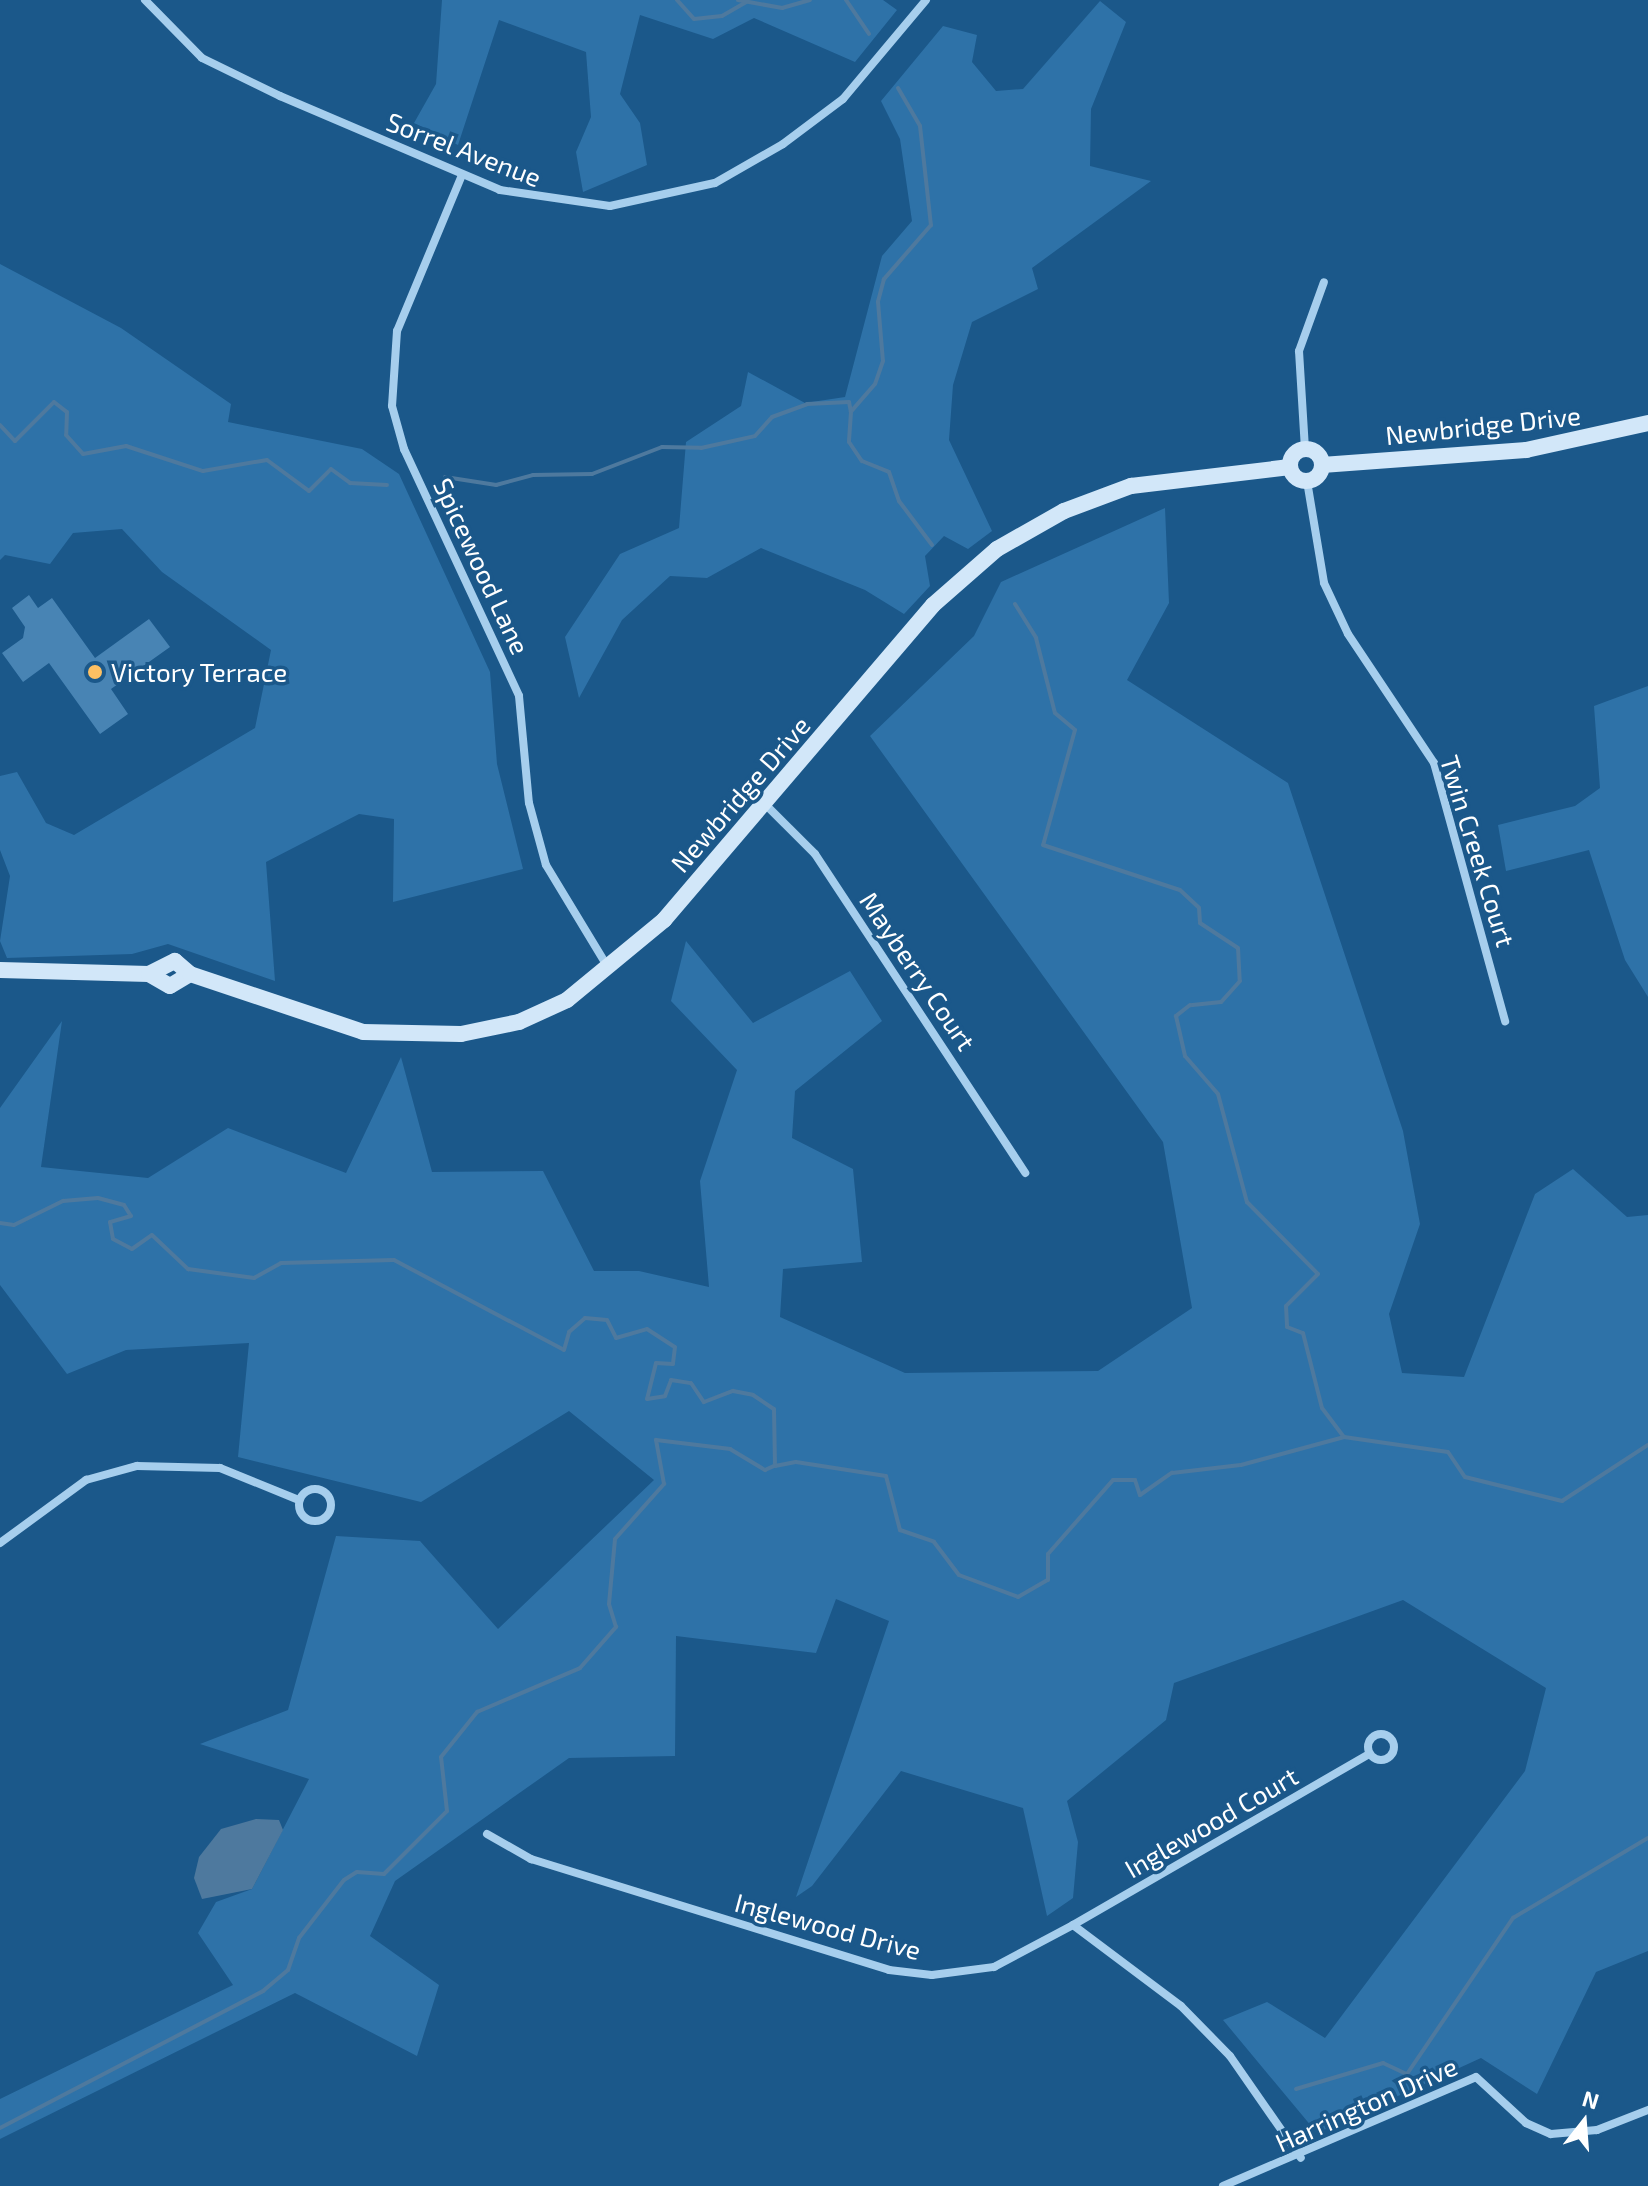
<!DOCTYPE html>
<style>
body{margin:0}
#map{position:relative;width:1648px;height:2186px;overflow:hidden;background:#1b588a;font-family:"Exo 2",sans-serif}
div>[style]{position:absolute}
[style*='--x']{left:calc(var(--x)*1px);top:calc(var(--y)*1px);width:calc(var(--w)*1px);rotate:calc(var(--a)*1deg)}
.green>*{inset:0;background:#2e72a8}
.water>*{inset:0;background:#4e799e}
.stream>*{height:4px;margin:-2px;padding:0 2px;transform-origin:2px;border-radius:2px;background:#4e799e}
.building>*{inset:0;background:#4884b4}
.street>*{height:8px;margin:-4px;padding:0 4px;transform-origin:4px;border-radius:4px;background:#a6ceed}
.street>.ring{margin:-4px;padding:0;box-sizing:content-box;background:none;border:8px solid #a6ceed;border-radius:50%}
.secondary>*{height:16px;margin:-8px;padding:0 8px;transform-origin:8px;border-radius:8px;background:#d2e7f9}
.secondary>.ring{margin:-8px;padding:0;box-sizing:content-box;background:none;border:16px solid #d2e7f9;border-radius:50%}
.dots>*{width:22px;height:22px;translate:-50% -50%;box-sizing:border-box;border:4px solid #1b588a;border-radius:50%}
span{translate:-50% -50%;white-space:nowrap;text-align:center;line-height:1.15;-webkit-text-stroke:7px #1b588a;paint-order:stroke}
.street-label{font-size:26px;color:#fff}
.poi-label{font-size:26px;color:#fff}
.left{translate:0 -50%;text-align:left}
.north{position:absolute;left:1544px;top:2082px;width:80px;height:80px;-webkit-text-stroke:6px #1b588a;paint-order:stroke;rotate:17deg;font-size:22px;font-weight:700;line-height:32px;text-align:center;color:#fff}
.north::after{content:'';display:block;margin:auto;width:28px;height:36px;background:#fff;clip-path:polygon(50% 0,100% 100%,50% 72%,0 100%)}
</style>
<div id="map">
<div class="green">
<i style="clip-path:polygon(442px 0,883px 0,897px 10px,855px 62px,754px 18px,713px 39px,640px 15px,620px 94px,640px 123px,647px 165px,583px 192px,576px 152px,591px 117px,586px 52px,499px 20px,458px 145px,414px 123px,436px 84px)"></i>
<i style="clip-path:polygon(1100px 1px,1126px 22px,1091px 109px,1090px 166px,1151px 181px,1032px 268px,1038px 289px,972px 322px,953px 385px,949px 440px,992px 531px,968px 549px,944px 536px,925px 556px,930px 586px,904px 614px,865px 590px,761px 548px,707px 578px,670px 576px,622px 620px,579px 698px,565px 637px,620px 554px,679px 528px,686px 442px,741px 406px,748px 372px,805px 403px,845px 397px,882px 256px,912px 221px,900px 139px,881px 101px,943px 26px,977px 35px,972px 62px,996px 91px,1023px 89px)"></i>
<i style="clip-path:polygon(0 264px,121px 328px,231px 404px,228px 422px,362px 449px,399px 474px,490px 672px,497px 764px,523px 869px,393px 902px,394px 819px,359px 814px,266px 862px,275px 981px,168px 944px,132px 954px,7px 958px,0 941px,10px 876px,0 850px,0 776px,17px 772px,46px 823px,74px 835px,255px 728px,271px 650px,162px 572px,122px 529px,73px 533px,50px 564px,5px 555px,0 560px)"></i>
<i style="clip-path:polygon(1165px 508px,1169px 603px,1127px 680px,1288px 783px,1403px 1131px,1420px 1224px,1389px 1314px,1402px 1373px,1464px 1377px,1535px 1194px,1573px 1169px,1627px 1217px,1648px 1215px,1648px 1951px,1596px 1972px,1537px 2094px,1481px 2058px,1317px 2133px,1223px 2020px,1267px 2002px,1325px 2038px,1525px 1771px,1546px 1688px,1403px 1600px,1174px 1683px,1166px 1720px,1067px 1801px,1078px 1842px,1073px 1898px,1047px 1916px,1023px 1808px,901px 1771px,812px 1886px,796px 1897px,889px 1621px,836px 1599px,816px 1653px,676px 1636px,675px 1756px,569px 1758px,395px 1881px,370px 1936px,439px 1985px,417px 2056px,295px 1993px,0 2139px,0 2099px,233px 1985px,198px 1933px,216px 1902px,252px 1889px,309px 1779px,200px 1744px,288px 1710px,336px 1536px,420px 1541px,498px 1629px,654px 1480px,569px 1411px,421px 1502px,238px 1457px,249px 1343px,126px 1350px,67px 1374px,0 1285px,0 1108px,62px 1021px,41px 1167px,148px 1178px,228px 1128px,346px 1173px,401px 1057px,432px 1172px,543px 1171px,594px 1271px,639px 1271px,709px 1287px,700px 1181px,737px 1070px,671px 1001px,686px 941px,753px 1023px,850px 971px,882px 1021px,795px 1091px,792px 1138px,853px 1169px,862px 1262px,783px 1269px,780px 1317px,905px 1373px,1098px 1371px,1192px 1308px,1163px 1142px,870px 736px,974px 636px,1001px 582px)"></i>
<i style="clip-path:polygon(1648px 686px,1648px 997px,1625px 960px,1589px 850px,1506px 871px,1498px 825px,1575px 806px,1600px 788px,1594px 706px)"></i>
</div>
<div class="water">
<i style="clip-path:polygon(256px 1819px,279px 1820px,283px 1830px,252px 1889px,202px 1899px,194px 1878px,199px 1857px,221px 1829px)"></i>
</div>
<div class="stream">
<i style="--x:677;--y:0;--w:25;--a:48"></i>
<i style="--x:694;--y:19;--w:28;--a:-6"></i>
<i style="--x:722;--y:16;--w:28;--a:-30"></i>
<i style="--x:738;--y:0;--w:45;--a:10.3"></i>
<i style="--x:782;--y:8;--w:29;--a:-16"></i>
<i style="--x:846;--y:0;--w:41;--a:55.9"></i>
<i style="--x:898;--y:88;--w:44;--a:59.9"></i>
<i style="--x:920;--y:126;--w:100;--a:83.7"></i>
<i style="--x:931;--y:225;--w:72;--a:131"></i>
<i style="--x:884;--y:279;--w:24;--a:105"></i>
<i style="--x:878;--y:302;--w:59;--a:85.2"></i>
<i style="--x:883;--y:361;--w:24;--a:109"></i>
<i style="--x:875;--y:384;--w:37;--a:131"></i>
<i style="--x:851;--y:412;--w:30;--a:94"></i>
<i style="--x:849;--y:442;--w:23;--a:56"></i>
<i style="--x:862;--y:461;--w:29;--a:22"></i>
<i style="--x:889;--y:472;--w:31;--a:71"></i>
<i style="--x:899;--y:501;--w:55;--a:53.1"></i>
<i style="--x:0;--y:425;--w:22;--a:47"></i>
<i style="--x:15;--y:441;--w:55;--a:-45"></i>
<i style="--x:54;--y:402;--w:16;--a:38"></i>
<i style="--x:67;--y:412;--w:23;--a:92"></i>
<i style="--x:66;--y:435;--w:25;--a:48"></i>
<i style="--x:83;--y:454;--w:44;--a:-10.5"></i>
<i style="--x:126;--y:446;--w:81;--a:18"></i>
<i style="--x:203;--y:471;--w:65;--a:-9.8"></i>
<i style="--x:267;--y:460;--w:52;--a:36.4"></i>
<i style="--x:309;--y:491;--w:31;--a:-45"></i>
<i style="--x:331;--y:469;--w:24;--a:36"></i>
<i style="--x:350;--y:483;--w:37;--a:3"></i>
<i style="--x:445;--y:477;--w:52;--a:8.9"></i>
<i style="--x:496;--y:485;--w:38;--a:-15"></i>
<i style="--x:533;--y:475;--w:59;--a:-1"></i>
<i style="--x:592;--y:474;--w:75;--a:-21.1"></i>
<i style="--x:662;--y:447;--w:39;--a:1"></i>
<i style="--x:701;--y:448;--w:55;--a:-12.5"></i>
<i style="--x:755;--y:436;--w:25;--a:-48"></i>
<i style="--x:772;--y:417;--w:37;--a:-20"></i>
<i style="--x:807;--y:404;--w:42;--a:-2.7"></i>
<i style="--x:849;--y:402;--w:10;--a:79"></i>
<i style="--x:1015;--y:604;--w:40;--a:58"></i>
<i style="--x:1036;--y:638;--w:77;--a:75.8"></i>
<i style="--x:1055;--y:713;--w:26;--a:40"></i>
<i style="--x:1075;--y:730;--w:119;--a:105.5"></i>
<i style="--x:1043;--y:845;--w:144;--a:18.2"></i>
<i style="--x:1180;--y:890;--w:26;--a:43"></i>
<i style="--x:1199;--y:908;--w:15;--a:86"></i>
<i style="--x:1200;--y:923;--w:45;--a:33.3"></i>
<i style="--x:1238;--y:948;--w:33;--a:87"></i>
<i style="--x:1240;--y:981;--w:28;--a:132"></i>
<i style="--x:1221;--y:1002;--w:31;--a:174"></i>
<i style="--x:1190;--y:1005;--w:18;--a:142"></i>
<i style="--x:1176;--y:1016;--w:41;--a:77.3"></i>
<i style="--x:1185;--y:1056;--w:50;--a:49"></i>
<i style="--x:1218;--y:1094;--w:112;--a:75"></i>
<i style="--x:1247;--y:1202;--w:101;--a:45.4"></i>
<i style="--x:1318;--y:1274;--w:45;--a:135"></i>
<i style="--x:1286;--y:1306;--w:21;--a:87"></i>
<i style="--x:1287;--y:1327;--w:17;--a:21"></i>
<i style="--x:1303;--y:1333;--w:77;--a:75.8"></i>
<i style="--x:1322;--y:1408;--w:36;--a:53"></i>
<i style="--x:0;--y:1223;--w:14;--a:8"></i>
<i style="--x:14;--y:1225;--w:55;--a:-26.1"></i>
<i style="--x:63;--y:1201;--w:35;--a:-5"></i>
<i style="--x:98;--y:1198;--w:27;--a:15"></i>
<i style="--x:124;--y:1205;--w:13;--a:58"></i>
<i style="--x:131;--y:1216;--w:22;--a:164"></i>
<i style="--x:110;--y:1222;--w:17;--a:80"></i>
<i style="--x:113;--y:1239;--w:21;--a:28"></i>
<i style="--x:132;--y:1249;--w:24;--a:-35"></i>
<i style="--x:152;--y:1235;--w:50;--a:43.4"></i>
<i style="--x:188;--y:1269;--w:67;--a:7.8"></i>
<i style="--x:254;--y:1278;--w:31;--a:-29"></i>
<i style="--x:281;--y:1263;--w:113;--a:-1.5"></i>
<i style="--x:394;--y:1260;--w:192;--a:27.9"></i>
<i style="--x:564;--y:1350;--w:19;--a:-74"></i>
<i style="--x:569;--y:1332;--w:21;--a:-41"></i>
<i style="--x:585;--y:1318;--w:22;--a:5"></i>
<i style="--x:607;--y:1320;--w:20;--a:63"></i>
<i style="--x:616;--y:1338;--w:32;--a:-16"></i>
<i style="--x:647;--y:1329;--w:33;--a:33"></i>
<i style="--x:675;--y:1347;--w:17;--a:97"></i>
<i style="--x:673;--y:1364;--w:17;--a:-177"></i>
<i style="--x:656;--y:1363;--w:37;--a:104"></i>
<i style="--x:647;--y:1399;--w:18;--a:-9"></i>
<i style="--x:665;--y:1396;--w:17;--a:-69"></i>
<i style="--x:671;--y:1380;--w:20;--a:9"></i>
<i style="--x:691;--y:1383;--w:23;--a:56"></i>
<i style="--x:704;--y:1402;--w:31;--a:-21"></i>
<i style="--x:733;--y:1391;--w:20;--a:11"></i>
<i style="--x:753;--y:1395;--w:25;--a:34"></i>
<i style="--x:774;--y:1409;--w:57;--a:89"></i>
<i style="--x:775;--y:1466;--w:21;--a:-11"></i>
<i style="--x:796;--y:1462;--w:91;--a:8.8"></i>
<i style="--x:886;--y:1476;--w:56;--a:75.5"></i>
<i style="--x:900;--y:1530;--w:36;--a:19"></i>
<i style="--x:934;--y:1542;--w:41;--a:52.9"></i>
<i style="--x:959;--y:1575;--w:63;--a:20.4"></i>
<i style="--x:1018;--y:1597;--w:34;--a:-30"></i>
<i style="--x:1048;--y:1580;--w:26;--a:-90"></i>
<i style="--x:1048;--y:1554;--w:98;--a:-48.7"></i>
<i style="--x:1113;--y:1480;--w:22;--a:0"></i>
<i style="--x:1135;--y:1480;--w:16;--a:72"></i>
<i style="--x:1140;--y:1495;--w:39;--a:-35"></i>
<i style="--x:1172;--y:1473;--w:69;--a:-6.6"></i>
<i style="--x:1241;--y:1465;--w:107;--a:-15.2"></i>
<i style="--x:1344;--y:1437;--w:105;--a:8.2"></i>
<i style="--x:1448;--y:1452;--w:30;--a:56"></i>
<i style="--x:1465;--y:1477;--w:100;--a:13.9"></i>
<i style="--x:1562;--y:1501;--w:103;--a:-33.1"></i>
<i style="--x:1296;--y:2089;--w:91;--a:-16.6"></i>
<i style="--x:1383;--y:2063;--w:26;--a:25"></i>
<i style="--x:1407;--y:2074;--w:189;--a:-55.8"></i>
<i style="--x:1513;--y:1918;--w:157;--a:-30.7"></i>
<i style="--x:0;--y:2128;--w:297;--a:-27.5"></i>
<i style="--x:263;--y:1991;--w:33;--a:-40"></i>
<i style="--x:288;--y:1970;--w:34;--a:-71"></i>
<i style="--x:299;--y:1938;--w:73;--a:-52.2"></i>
<i style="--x:344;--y:1880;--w:15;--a:-32"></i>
<i style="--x:357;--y:1872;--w:27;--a:4"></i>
<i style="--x:384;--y:1874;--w:89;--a:-45"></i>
<i style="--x:447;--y:1811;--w:54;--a:-96.3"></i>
<i style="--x:441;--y:1757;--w:58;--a:-51.3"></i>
<i style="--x:477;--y:1712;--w:112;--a:-23.1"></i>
<i style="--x:580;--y:1668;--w:55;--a:-48.7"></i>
<i style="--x:616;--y:1627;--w:24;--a:-107"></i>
<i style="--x:609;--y:1604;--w:65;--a:-84.7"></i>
<i style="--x:615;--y:1539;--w:74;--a:-48.3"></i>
<i style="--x:664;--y:1484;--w:45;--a:-100.3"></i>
<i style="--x:656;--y:1440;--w:75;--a:6.9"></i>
<i style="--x:730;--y:1449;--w:41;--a:31"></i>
<i style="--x:765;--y:1470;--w:10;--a:-24"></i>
</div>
<div class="building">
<i style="clip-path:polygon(29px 595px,38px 608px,52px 598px,95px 658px,149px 619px,170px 647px,111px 689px,128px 714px,100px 734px,49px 663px,23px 682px,2px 653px,23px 638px,25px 627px,12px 608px)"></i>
</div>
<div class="street">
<i style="--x:145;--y:0;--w:81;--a:45.5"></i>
<i style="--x:202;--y:58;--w:87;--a:26"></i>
<i style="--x:280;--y:96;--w:239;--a:23.1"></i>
<i style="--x:500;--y:190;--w:111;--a:8.3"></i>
<i style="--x:610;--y:206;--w:107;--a:-12.4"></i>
<i style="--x:715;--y:183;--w:78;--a:-29.8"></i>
<i style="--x:783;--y:144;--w:75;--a:-36.9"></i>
<i style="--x:843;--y:99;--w:129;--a:-50"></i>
<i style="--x:462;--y:175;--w:169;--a:112.6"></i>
<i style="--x:397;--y:331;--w:75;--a:93.8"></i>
<i style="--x:392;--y:406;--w:45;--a:74.4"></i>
<i style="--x:404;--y:449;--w:272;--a:65"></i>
<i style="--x:519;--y:696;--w:107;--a:84.7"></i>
<i style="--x:529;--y:803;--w:64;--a:74.7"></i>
<i style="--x:546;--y:865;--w:122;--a:58.8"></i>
<i style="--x:1305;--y:449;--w:98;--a:-93.5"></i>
<i style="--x:1299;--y:351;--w:73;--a:-70.1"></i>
<i style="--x:1307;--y:481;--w:103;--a:80.5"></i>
<i style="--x:1324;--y:583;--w:56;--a:64.8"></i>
<i style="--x:1348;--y:634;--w:155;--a:56.3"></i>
<i style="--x:1434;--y:763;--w:268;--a:74.6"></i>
<i style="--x:764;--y:803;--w:72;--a:45"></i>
<i style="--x:815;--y:854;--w:382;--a:56.6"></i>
<i class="ring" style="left:299px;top:1489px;width:24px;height:24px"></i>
<i style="--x:0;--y:1543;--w:107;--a:-36.2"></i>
<i style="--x:86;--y:1480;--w:53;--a:-15.4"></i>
<i style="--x:137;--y:1466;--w:83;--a:1.4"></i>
<i style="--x:220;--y:1468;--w:85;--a:22.1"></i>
<i class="ring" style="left:1368px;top:1734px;width:18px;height:18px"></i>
<i style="--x:487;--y:1834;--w:51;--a:29.6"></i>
<i style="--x:531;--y:1859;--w:375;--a:17.2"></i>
<i style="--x:889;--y:1970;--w:43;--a:6.6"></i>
<i style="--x:932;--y:1975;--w:63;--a:-7.4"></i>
<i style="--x:994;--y:1967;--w:89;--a:-28"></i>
<i style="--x:1073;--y:1925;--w:135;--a:36.9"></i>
<i style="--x:1181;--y:2006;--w:70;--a:45.6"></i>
<i style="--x:1230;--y:2056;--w:124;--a:55.2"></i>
<i style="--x:1073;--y:1925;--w:342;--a:-30"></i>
<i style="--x:1223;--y:2186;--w:275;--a:-23.3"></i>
<i style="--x:1476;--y:2077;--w:68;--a:42.6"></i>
<i style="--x:1526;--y:2123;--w:27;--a:24"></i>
<i style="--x:1551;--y:2134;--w:46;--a:-5"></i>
<i style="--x:1597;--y:2130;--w:55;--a:-21.4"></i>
</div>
<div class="secondary">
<i class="ring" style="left:1290px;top:449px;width:16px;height:16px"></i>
<i style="--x:1322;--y:465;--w:205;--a:-4.2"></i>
<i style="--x:1526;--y:450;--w:125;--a:-12.5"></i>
<i style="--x:0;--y:970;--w:149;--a:1.5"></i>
<i style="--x:149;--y:974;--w:24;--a:30"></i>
<i style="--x:170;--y:986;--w:23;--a:-31"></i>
<i style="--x:149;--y:974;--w:29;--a:-27"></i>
<i style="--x:175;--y:961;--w:20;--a:41"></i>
<i style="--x:190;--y:974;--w:182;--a:18.5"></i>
<i style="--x:363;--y:1032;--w:98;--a:1.2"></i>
<i style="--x:461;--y:1034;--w:59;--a:-11.7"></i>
<i style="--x:519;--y:1022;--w:53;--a:-24.6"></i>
<i style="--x:567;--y:1000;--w:126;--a:-39.5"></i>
<i style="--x:664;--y:920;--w:414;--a:-49.5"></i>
<i style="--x:933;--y:605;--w:85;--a:-41.2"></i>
<i style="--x:997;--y:549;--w:77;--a:-29.6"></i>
<i style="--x:1064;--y:511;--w:72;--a:-20.5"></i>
<i style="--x:1131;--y:486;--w:160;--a:-6.8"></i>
</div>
<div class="dots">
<i style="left:95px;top:672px;background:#fdc063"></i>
</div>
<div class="street-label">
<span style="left:464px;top:149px;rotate:21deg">Sorrel Avenue</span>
<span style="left:1483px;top:425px;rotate:-6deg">Newbridge Drive</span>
<span style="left:482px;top:566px;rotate:65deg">Spicewood Lane</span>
<span style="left:740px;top:794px;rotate:-49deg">Newbridge Drive</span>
<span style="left:1478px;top:851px;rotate:73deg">Twin Creek Court</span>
<span style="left:918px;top:971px;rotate:56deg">Mayberry Court</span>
<span style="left:1211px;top:1822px;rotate:-30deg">Inglewood Court</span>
<span style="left:828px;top:1926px;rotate:15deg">Inglewood Drive</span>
<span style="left:1366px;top:2104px;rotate:-24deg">Harrington Drive</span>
</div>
<div class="poi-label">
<span class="left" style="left:111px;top:672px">Victory Terrace</span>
</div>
<div class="north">N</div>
</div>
